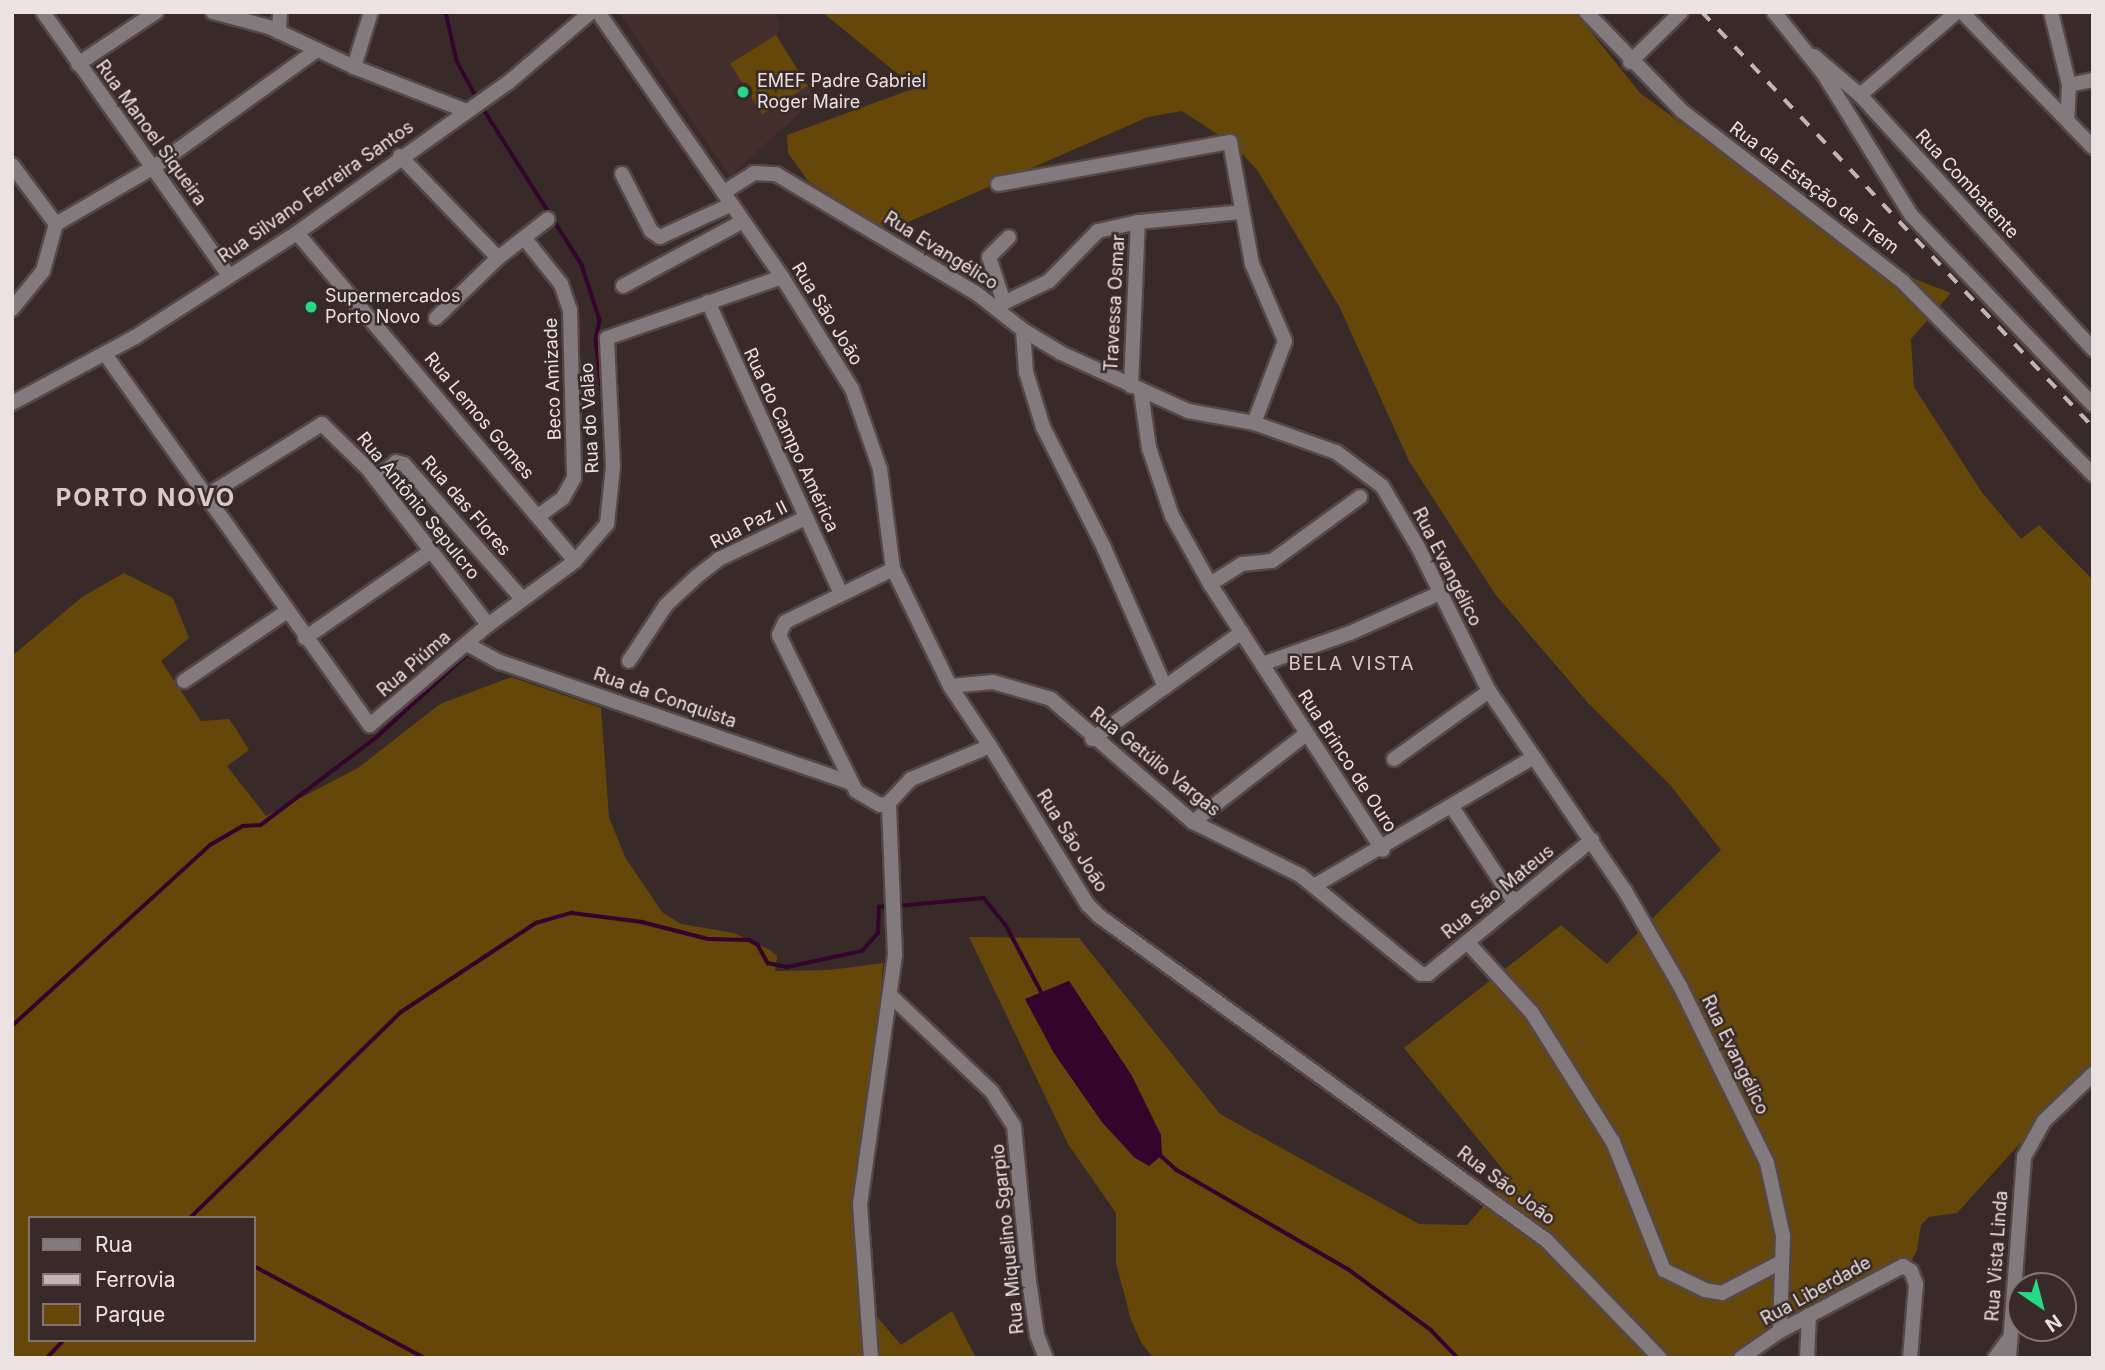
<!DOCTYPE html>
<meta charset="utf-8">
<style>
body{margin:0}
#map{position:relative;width:2105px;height:1370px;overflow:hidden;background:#382a28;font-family:Inter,sans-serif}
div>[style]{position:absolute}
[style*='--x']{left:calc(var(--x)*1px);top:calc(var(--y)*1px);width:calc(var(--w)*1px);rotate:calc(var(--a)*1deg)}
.built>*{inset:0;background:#452f2c}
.green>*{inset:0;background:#65470a;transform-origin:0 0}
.water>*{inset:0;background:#34042c}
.stream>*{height:3.5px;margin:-1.75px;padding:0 1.75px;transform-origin:1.75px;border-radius:1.75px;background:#34042c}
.roads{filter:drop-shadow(2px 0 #554746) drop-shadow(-2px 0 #554746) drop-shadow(0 2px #554746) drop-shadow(0 -2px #554746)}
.minor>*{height:14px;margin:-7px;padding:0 7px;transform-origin:7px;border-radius:7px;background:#827a7c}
.tertiary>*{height:14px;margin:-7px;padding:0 7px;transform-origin:7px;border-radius:7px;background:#827a7c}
.rail>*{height:3.5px;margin-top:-1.75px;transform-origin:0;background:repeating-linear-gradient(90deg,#c1b6b5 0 12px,transparent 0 24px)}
.dots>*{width:19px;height:19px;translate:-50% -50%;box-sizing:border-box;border:4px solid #382a28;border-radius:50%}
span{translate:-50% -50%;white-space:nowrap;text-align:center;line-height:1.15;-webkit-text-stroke:5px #382a28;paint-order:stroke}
.poi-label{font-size:18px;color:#ece2e1}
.left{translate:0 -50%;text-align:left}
.street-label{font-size:18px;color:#ece2e1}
.neighbourhood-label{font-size:19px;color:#dcc9c7;letter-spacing:2px}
.district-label{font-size:24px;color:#dcc9c7;font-weight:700;letter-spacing:2px}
.frame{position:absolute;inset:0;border:14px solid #ece2e1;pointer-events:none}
.legend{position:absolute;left:28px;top:1216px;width:228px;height:126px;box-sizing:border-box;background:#382a28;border:2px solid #807472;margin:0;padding:9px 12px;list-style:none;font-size:21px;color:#ece2e1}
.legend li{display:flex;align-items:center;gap:14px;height:35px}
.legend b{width:35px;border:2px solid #807472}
.north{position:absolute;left:2007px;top:1272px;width:70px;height:70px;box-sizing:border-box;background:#382a28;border:2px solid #807472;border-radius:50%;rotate:145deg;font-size:19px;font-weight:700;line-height:28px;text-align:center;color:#ece2e1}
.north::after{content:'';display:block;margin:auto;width:24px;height:32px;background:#27d885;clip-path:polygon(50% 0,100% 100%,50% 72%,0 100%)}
</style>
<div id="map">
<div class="built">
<i style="clip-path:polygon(619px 12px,774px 12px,780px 21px,776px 35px,816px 98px,730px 176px)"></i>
</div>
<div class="green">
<i style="clip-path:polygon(evenodd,822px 12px,1575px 12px,1640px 93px,1873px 263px,1951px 293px,1911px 339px,1914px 387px,1981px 491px,2021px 539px,2039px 525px,2093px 580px,2093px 1063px,1957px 1213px,1929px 1217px,1921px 1225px,1917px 1250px,1904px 1276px,1751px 1358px,1154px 1358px,1142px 1344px,1131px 1320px,1116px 1263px,1116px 1213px,1068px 1144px,969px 937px,1079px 938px,1220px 1114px,1419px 1224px,1467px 1225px,1509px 1177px,1404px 1048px,1561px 925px,1607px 964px,1721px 850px,1671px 786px,1589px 704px,1495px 594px,1409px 461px,1340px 308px,1258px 171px,1234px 145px,1182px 111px,1148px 117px,906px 223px,880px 226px,808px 181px,788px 153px,787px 135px,915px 88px,822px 12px,1069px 981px,1132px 1076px,1135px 1158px,1102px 1122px,1054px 1053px,1025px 999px,1069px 981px)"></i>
<i style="left:776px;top:35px;width:60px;height:54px;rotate:58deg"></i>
<i style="clip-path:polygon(evenodd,124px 573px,173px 598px,189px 638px,161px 661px,201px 721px,229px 719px,236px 729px,249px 750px,227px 766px,266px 816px,358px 768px,440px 704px,511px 677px,601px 708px,609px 817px,625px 857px,662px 912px,681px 924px,734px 933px,770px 950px,777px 956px,775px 971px,830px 970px,883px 963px,859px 1285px,868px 1306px,901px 1345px,952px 1311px,976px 1358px,12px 1358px,12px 656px,82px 597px,124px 573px,30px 1218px,254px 1218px,254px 1340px,30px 1340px,30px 1218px)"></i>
</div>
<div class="water">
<i style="clip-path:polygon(1069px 981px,1132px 1076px,1161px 1135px,1162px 1155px,1149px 1166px,1135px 1158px,1102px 1122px,1054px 1053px,1025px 999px)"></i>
</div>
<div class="stream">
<i style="--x:446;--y:12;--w:50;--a:77.3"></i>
<i style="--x:457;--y:61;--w:42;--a:61.6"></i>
<i style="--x:481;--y:105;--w:189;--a:57.7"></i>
<i style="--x:582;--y:265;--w:58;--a:71.9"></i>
<i style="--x:600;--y:320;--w:20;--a:101"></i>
<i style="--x:596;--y:340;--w:64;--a:82.8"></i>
<i style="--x:897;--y:906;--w:87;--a:-5.3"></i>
<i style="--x:984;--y:898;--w:35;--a:51"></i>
<i style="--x:1006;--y:925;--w:79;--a:62.1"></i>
<i style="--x:12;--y:1026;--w:268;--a:-42.4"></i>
<i style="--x:210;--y:845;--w:38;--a:-30"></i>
<i style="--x:243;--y:826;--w:18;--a:-3"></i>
<i style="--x:261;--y:825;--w:146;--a:-37.2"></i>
<i style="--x:377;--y:737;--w:126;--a:-42.4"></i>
<i style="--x:1159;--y:1154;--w:24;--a:42"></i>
<i style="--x:1177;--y:1170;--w:198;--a:30.1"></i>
<i style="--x:1348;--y:1269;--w:103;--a:36.3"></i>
<i style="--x:1431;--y:1330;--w:39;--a:46"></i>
<i style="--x:190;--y:1218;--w:295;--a:-44.3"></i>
<i style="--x:401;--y:1012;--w:162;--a:-33.4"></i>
<i style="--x:536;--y:923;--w:37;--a:-16"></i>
<i style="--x:572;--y:913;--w:71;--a:7.3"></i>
<i style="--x:642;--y:922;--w:68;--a:14.4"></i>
<i style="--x:708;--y:939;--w:41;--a:1.4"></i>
<i style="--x:749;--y:940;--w:10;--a:29"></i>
<i style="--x:758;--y:945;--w:21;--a:61"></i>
<i style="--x:768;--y:963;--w:19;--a:12"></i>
<i style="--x:787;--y:967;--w:77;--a:-12"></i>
<i style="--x:862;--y:951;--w:24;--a:-48"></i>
<i style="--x:878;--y:933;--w:26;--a:-88"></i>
<i style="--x:879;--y:907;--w:10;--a:-6"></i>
<i style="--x:254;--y:1266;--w:194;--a:28.3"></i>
<i style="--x:47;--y:1358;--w:25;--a:-47"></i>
</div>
<div class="roads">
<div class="minor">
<i style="--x:213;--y:12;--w:58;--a:15"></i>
<i style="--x:269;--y:27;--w:94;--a:25.2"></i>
<i style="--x:1962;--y:12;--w:188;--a:45.9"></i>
<i style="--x:2051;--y:12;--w:75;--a:76.1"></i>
<i style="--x:2069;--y:85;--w:34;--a:93"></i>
<i style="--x:279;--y:32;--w:20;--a:-87"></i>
<i style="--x:1814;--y:56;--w:60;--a:40.3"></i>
<i style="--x:1860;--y:95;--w:345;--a:47.5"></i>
<i style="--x:78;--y:64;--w:94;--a:-33.7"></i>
<i style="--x:2069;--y:85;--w:25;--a:-12"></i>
<i style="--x:1860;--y:95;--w:128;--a:-40.6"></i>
<i style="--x:400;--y:156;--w:141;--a:46.1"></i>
<i style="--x:12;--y:165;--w:74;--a:53.3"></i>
<i style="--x:56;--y:224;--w:49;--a:105.5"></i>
<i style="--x:43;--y:271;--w:49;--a:129.2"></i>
<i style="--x:622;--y:174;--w:64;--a:63"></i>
<i style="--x:651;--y:231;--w:11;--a:34"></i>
<i style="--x:660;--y:237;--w:79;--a:-24.6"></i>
<i style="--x:998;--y:184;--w:236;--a:-10.3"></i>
<i style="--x:1230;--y:142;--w:124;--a:79.8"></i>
<i style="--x:1252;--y:264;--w:84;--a:66.8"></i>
<i style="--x:1285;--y:341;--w:88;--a:110.7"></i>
<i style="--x:724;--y:192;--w:36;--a:-32"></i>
<i style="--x:754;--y:173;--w:22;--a:3"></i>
<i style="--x:776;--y:174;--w:233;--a:30.8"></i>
<i style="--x:976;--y:293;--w:60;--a:38.2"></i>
<i style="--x:1023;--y:330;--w:44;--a:31.2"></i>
<i style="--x:1061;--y:353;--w:140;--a:24.5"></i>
<i style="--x:1188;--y:411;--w:67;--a:10.3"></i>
<i style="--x:1254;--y:423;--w:87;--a:19.5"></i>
<i style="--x:1336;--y:452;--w:57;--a:36.5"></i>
<i style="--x:1382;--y:486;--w:71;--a:59.5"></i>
<i style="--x:1418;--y:547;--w:161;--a:63.8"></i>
<i style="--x:1489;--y:691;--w:242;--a:55.8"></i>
<i style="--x:1625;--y:891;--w:110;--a:59.9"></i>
<i style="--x:1680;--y:986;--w:197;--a:63.8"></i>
<i style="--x:1767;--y:1163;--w:75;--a:77.6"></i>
<i style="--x:1783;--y:1236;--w:95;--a:91.8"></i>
<i style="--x:56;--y:224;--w:113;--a:-30.2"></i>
<i style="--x:154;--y:167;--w:201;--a:-35.7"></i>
<i style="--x:297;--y:233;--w:430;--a:49.7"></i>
<i style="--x:525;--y:239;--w:58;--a:51.3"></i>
<i style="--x:561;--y:284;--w:28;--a:71"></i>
<i style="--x:570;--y:310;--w:168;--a:88.6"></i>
<i style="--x:574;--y:478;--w:23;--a:119"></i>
<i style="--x:563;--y:498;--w:31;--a:144"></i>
<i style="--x:623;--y:286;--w:136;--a:-28.4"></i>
<i style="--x:708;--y:302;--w:321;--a:65.5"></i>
<i style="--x:1004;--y:303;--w:48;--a:-108.1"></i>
<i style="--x:989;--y:257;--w:28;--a:-45"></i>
<i style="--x:995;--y:307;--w:60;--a:-25.7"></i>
<i style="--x:1049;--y:281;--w:70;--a:-45.6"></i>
<i style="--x:1098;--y:231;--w:41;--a:-12.7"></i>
<i style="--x:1138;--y:222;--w:104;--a:-5.5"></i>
<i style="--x:436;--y:318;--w:86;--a:-44.1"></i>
<i style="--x:498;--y:258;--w:63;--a:-38"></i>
<i style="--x:1023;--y:330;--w:42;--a:85.9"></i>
<i style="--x:1026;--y:372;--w:58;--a:72.8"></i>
<i style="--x:1043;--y:427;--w:136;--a:63.2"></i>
<i style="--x:1104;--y:548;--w:152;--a:66.3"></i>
<i style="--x:105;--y:354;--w:456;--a:54.5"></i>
<i style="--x:370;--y:725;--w:155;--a:-40.3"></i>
<i style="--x:488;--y:625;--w:108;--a:-36.3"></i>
<i style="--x:575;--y:561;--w:49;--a:-49.1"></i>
<i style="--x:607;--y:524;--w:57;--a:-84"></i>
<i style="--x:613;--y:467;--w:129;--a:-92.7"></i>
<i style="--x:607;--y:338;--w:185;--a:-19.2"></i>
<i style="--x:1131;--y:386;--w:164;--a:-87.6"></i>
<i style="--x:1141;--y:392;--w:57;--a:81.9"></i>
<i style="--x:1149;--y:448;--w:72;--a:71.3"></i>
<i style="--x:1172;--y:516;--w:78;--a:60.8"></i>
<i style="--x:1210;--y:584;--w:317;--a:57"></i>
<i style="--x:376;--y:479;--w:26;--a:-40"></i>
<i style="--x:396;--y:462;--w:8;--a:14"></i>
<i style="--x:404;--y:464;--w:179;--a:48.8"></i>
<i style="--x:205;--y:497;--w:138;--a:-32"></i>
<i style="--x:322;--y:424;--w:64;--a:44.4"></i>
<i style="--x:368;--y:469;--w:197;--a:52.4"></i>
<i style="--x:1210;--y:584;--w:38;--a:-32"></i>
<i style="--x:1242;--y:564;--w:30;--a:-6"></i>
<i style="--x:1272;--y:561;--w:109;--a:-36"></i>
<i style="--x:305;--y:638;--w:153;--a:-34.6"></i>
<i style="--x:467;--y:644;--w:38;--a:29"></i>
<i style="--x:500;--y:662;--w:372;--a:19"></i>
<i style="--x:629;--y:661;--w:67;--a:-56.5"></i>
<i style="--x:666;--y:605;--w:41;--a:-43"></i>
<i style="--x:696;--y:577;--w:29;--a:-38"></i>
<i style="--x:719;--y:559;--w:95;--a:-25.5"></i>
<i style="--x:1262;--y:664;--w:93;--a:-19.4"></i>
<i style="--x:1350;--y:633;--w:98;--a:-24"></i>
<i style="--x:184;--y:681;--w:123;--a:-34.1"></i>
<i style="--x:950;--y:686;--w:43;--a:-5.3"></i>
<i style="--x:993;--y:682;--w:60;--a:16.3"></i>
<i style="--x:1051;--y:699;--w:188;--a:40.9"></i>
<i style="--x:1193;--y:822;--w:119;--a:26.4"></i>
<i style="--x:1300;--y:875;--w:156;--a:39.3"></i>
<i style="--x:1421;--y:974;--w:7;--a:0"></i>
<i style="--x:1428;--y:974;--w:212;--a:-39.3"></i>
<i style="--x:1092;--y:739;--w:184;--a:-35.5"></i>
<i style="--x:990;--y:746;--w:187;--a:58.4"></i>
<i style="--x:1088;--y:905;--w:16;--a:45"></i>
<i style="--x:1099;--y:916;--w:552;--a:35.94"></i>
<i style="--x:1546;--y:1240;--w:164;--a:46"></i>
<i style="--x:1394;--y:759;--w:117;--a:-35.6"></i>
<i style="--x:1452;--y:807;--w:115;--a:56.7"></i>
<i style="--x:1193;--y:822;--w:143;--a:-37.9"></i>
<i style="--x:1314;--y:886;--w:255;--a:-30.4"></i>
<i style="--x:1467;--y:942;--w:96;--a:47.5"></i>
<i style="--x:1532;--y:1013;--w:152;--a:57.9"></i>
<i style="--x:1613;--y:1142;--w:138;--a:68.3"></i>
<i style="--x:1664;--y:1270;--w:46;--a:26"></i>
<i style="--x:1705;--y:1290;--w:17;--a:10"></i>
<i style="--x:1722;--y:1293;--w:67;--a:-27.7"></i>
<i style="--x:891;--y:996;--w:139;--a:43.5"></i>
<i style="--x:992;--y:1092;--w:40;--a:57.1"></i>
<i style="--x:1014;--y:1126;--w:156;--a:84.5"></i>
<i style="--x:1029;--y:1281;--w:55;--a:81.6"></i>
<i style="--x:1037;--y:1335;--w:25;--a:69"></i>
<i style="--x:871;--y:1358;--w:154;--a:-94.1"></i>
<i style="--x:860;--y:1204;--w:251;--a:-82"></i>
<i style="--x:895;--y:955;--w:152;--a:-92.3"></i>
<i style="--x:1741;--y:1358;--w:47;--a:-34.7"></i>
<i style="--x:1780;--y:1331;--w:139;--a:-27.9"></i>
<i style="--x:1903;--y:1266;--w:9;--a:32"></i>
<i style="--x:1911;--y:1271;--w:14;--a:69"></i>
<i style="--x:1916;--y:1284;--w:74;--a:94.6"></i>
<i style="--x:1807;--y:1358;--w:43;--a:-87.3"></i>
<i style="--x:1995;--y:1358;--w:26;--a:-54"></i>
<i style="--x:2009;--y:1358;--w:202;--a:-85.7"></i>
<i style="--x:2024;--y:1157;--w:41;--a:-60.9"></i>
<i style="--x:2044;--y:1121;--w:68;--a:-43.8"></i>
</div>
<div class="tertiary">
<i style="--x:43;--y:12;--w:323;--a:54.8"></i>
<i style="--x:371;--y:12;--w:58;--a:107.2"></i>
<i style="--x:354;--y:67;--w:120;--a:21.4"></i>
<i style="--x:598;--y:12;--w:323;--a:55.2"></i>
<i style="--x:782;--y:277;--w:132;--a:58"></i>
<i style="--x:852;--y:389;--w:85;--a:70.7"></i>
<i style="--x:880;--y:469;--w:101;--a:82.6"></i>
<i style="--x:893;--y:569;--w:130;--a:64"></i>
<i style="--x:950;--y:686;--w:72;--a:56.3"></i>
<i style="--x:990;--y:746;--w:86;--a:157.3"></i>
<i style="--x:911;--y:779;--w:33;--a:133"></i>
<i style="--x:889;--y:803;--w:9;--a:167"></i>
<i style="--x:880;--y:805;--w:28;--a:-150"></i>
<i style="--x:856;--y:791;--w:174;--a:-116.3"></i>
<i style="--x:779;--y:635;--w:14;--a:-65"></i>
<i style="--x:785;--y:622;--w:120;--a:-26.1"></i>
<i style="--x:1586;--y:12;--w:138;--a:45.9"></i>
<i style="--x:1682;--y:111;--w:279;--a:37.7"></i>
<i style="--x:1903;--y:282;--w:271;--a:45.4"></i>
<i style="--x:1774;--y:12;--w:78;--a:51.2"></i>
<i style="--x:1823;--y:73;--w:167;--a:58.2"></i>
<i style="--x:1911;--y:215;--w:263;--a:46.2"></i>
<i style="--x:1630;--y:62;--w:71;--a:-44.4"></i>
<i style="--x:12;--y:403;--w:140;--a:-28.2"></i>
<i style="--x:135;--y:337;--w:193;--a:-32.7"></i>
<i style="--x:297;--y:233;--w:260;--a:-35.5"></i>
<i style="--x:509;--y:82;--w:108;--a:-40.5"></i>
</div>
</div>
<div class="rail">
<i style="--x:1702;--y:12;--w:570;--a:46.71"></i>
</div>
<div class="dots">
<i style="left:743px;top:92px;background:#27d885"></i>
<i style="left:311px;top:307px;background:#27d885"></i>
</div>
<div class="poi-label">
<span class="left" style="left:757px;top:92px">EMEF Padre Gabriel<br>Roger Maire</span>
<span class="left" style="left:325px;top:307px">Supermercados<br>Porto Novo</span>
</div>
<div class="street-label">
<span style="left:151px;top:133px;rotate:54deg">Rua Manoel Siqueira</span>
<span style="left:1967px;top:184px;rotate:47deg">Rua Combatente</span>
<span style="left:1814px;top:188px;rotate:37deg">Rua da Estação de Trem</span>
<span style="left:316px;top:192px;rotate:-35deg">Rua Silvano Ferreira Santos</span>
<span style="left:941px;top:251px;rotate:32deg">Rua Evangélico</span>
<span style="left:1115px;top:303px;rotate:-87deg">Travessa Osmar</span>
<span style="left:827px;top:314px;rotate:58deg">Rua São João</span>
<span style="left:553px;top:379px;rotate:-92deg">Beco Amizade</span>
<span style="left:479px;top:416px;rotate:50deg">Rua Lemos Gomes</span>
<span style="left:590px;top:418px;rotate:-93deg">Rua do Valão</span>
<span style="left:791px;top:440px;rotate:65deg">Rua do Campo América</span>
<span style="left:418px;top:506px;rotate:51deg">Rua Antônio Sepulcro</span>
<span style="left:466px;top:506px;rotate:49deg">Rua das Flores</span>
<span style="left:749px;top:525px;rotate:-27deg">Rua Paz II</span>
<span style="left:1447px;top:567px;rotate:63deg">Rua Evangélico</span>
<span style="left:414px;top:664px;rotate:-41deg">Rua Piúma</span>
<span style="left:665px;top:698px;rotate:19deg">Rua da Conquista</span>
<span style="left:1347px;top:761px;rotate:57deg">Rua Brinco de Ouro</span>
<span style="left:1155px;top:762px;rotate:39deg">Rua Getúlio Vargas</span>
<span style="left:1072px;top:841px;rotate:58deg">Rua São João</span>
<span style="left:1498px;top:892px;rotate:-39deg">Rua São Mateus</span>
<span style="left:1735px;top:1055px;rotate:64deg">Rua Evangélico</span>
<span style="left:1506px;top:1186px;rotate:37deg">Rua São João</span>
<span style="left:1008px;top:1239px;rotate:-96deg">Rua Miquelino Sgarpio</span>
<span style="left:1997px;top:1256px;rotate:-86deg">Rua Vista Linda</span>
<span style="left:1816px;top:1291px;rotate:-29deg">Rua Liberdade</span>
</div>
<div class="neighbourhood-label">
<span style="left:1352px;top:664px">BELA VISTA</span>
</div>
<div class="district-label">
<span style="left:146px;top:498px">PORTO NOVO</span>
</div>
<div class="frame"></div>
<ul class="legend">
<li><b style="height:9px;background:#827a7c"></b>Rua</li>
<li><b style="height:9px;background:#c1b6b5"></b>Ferrovia</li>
<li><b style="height:19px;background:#65470a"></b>Parque</li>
</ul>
<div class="north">N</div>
</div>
